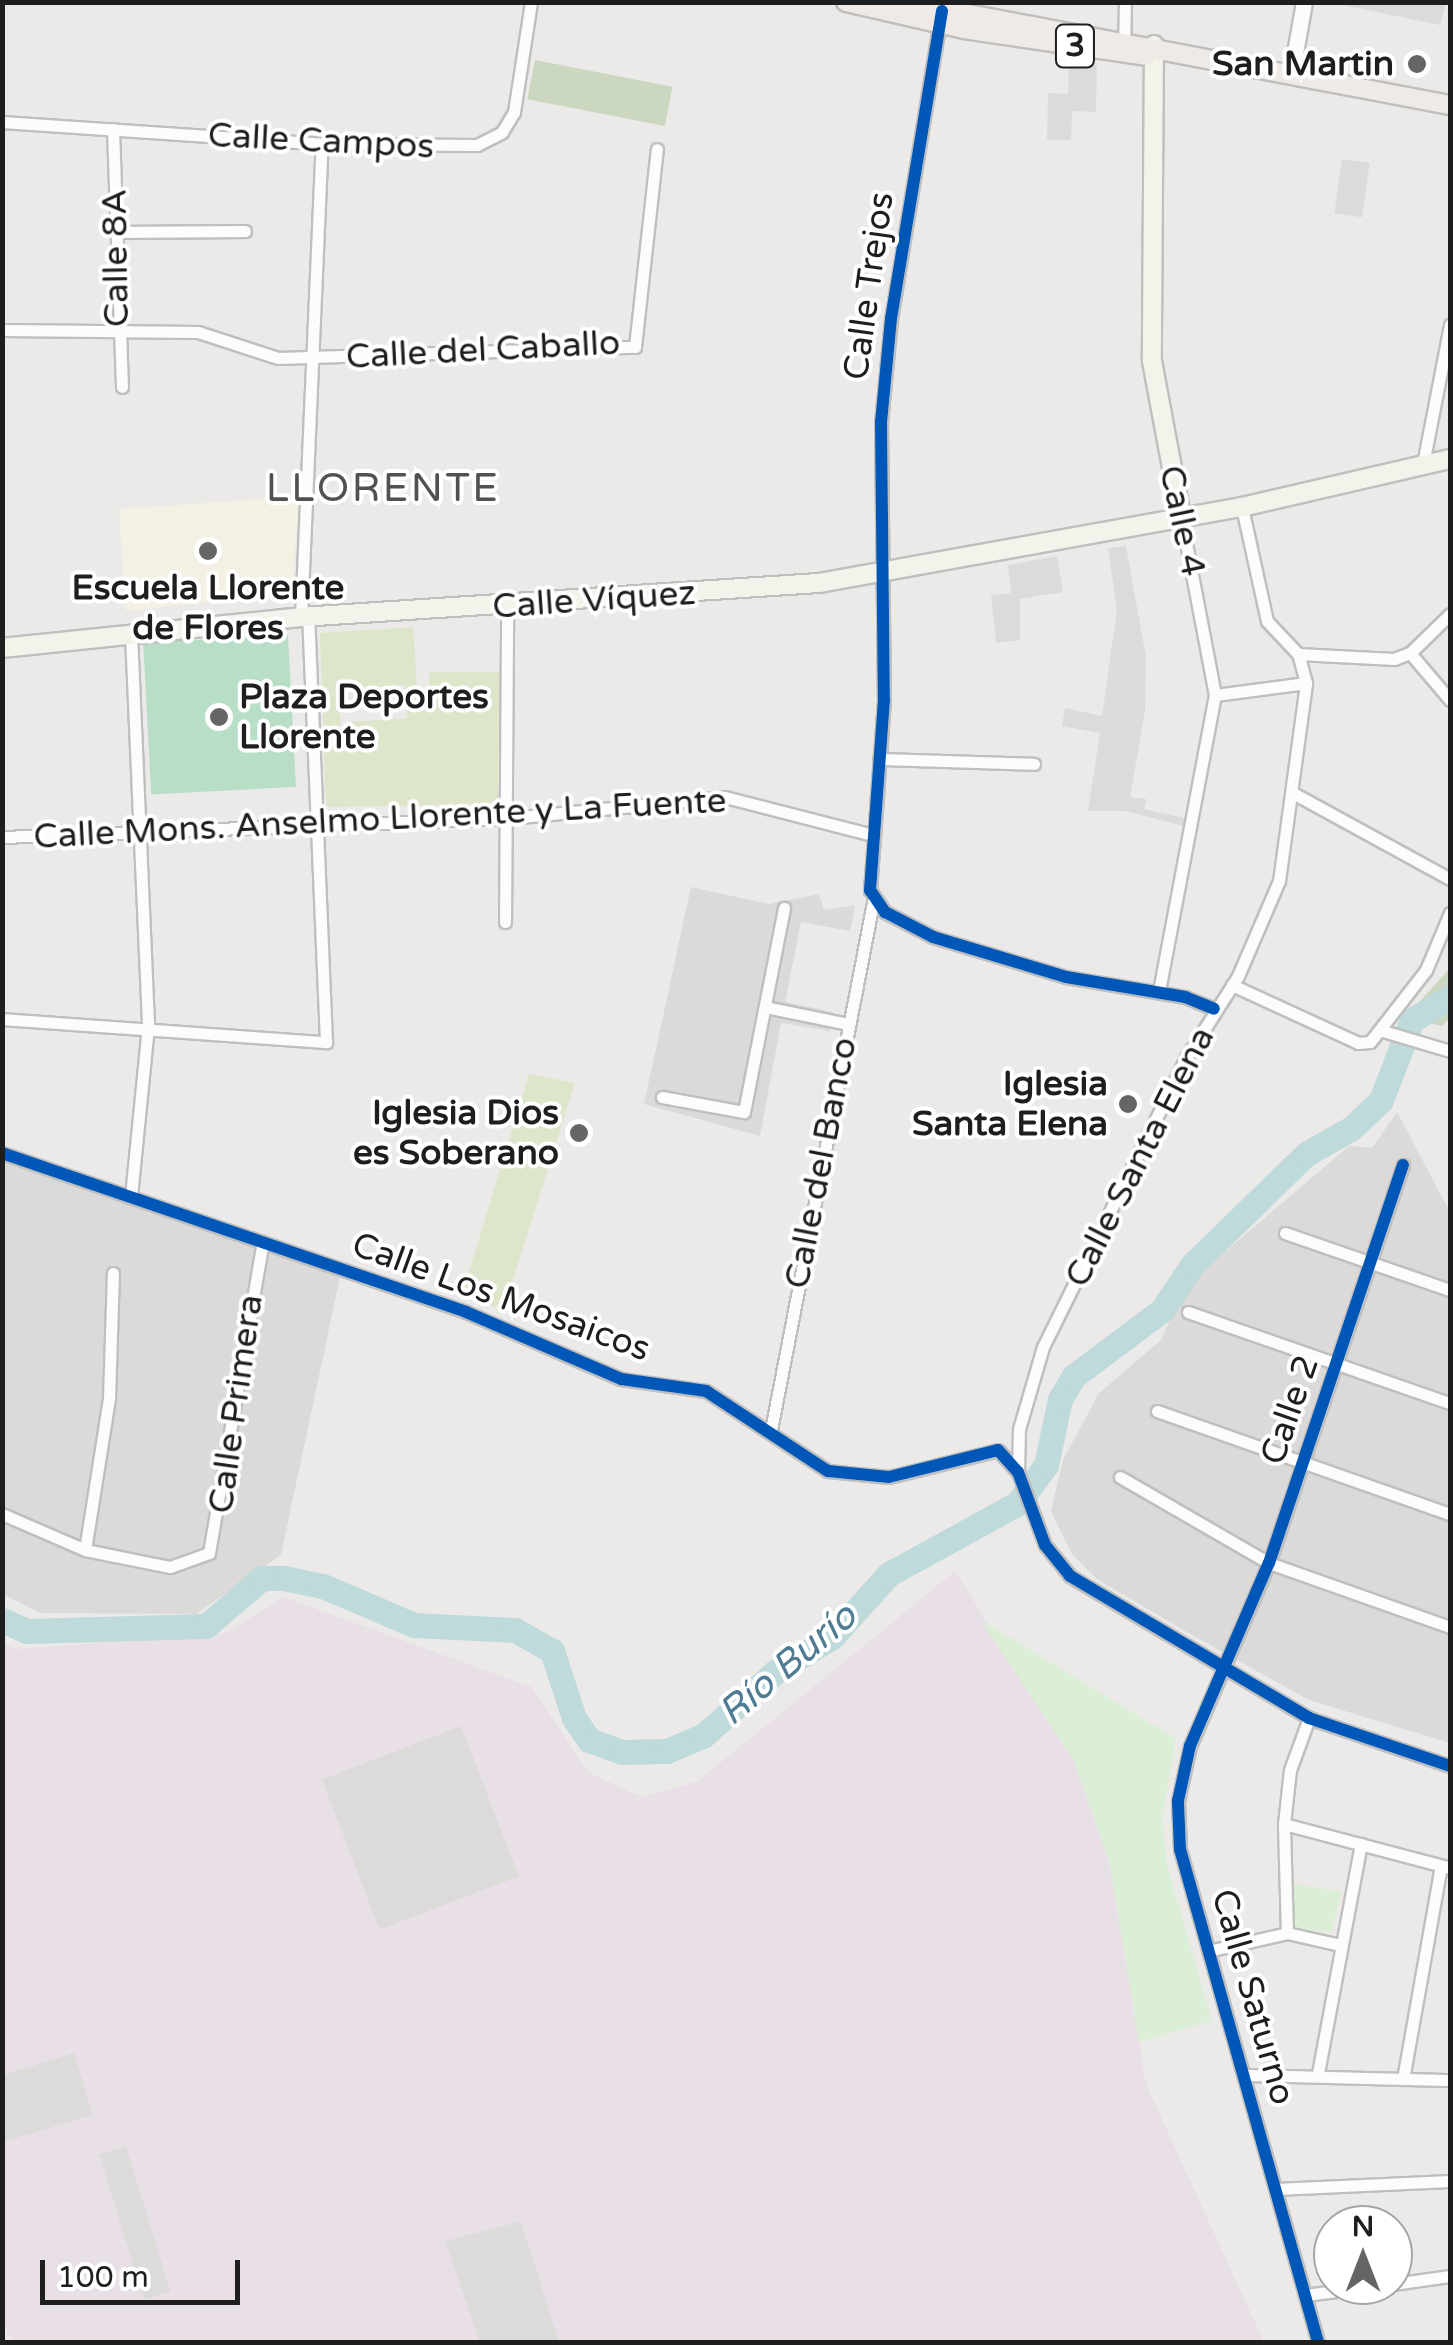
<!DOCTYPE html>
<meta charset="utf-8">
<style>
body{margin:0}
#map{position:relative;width:1453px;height:2345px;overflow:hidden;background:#eceae8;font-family:"Varela Round",sans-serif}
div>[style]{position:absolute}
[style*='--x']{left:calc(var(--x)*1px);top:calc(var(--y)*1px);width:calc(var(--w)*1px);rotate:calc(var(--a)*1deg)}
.residential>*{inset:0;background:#dbdad9}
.industrial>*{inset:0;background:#e9e0e7}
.education>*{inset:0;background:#f4f1e4}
.grass>*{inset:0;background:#dde6ca}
.forest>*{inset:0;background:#ccd7c0;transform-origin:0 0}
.park>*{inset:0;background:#daefd6}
.pitch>*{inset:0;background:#b8dec8;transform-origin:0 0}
.parking>*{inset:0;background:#dcdbda;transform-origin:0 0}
.river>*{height:25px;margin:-12.5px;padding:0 12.5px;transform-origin:12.5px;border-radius:12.5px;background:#bedadb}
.roads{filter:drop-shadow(2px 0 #bfbfbe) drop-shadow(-2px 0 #bfbfbe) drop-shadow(0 2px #bfbfbe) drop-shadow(0 -2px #bfbfbe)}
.minor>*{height:11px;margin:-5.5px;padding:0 5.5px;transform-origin:5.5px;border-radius:5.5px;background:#fcfcfc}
.tertiary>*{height:15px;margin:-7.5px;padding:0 7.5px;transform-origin:7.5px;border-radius:7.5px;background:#fcfcfc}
.secondary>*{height:18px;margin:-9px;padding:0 9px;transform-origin:9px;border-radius:9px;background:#f3f2eb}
.primary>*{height:18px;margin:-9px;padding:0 9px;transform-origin:9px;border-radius:9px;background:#efeae5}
.cycleway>*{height:12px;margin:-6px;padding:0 6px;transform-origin:6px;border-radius:6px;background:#0057b8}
.dots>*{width:28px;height:28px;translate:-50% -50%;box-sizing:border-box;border:5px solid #fff;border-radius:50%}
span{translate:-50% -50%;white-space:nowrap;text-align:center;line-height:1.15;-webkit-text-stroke:8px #fff;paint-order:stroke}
.shield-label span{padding:2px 8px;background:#fff;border:2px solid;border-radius:8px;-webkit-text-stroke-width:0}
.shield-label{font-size:32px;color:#1e1e1e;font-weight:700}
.poi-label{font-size:35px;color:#1e1e1e;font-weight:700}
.right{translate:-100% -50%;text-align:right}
.left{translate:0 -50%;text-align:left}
.street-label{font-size:35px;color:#1e1e1e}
.water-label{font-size:38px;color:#4f7c94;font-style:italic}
.quarter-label{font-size:40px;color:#515151;letter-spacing:2.5px}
.frame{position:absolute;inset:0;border:5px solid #1e1e1e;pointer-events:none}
.north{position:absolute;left:1313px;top:2205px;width:100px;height:100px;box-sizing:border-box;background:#fff;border:2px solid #a5a5a5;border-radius:50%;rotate:0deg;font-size:28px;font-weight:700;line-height:40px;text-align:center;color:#1e1e1e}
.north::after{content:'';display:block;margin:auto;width:35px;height:45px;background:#666565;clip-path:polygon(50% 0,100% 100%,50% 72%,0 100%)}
.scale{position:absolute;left:40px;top:2260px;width:200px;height:45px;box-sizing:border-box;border:5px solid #1e1e1e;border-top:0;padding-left:12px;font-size:30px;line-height:35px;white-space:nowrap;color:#1e1e1e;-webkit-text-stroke:8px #fff;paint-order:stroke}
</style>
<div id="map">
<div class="residential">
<i style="clip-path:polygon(691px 887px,769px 904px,819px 894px,824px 910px,855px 905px,850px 931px,801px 922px,785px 1002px,833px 1012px,830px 1031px,781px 1023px,760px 1136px,644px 1104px)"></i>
<i style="clip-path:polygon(1397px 1112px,1450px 1212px,1450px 1743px,1309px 1700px,1192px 1635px,1098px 1580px,1072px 1554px,1051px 1511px,1063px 1460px,1099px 1393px,1161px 1340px,1186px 1285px,1349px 1146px,1372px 1148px)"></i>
<i style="clip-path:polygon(2px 1160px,340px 1277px,281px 1555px,196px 1614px,40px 1613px,3px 1594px)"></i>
</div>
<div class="industrial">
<i style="clip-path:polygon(955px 1571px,1073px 1758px,1109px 1861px,1146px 2084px,1264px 2342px,13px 2342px,3px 2323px,3px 1644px,18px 1649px,226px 1633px,283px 1597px,532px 1687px,589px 1773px,642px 1797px,698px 1781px)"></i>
</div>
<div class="education">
<i style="clip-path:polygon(299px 497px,292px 593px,126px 611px,119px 509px)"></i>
</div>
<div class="grass">
<i style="clip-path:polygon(evenodd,413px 627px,418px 699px,429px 698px,429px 672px,499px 672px,498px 804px,326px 807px,320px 633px,413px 627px,346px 680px,347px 689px,404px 685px,407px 718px,349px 722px,350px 735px,341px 735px,337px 681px,346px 680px)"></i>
<i style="clip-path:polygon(529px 1074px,575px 1083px,505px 1305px,494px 1307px,462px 1295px)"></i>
</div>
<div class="forest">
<i style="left:535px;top:60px;width:140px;height:40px;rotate:11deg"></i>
<i style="clip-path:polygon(1450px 968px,1450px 1018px,1442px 1026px,1405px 1018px)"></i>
</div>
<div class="park">
<i style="clip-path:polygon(981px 1620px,1176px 1739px,1162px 1818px,1167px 1865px,1212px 2021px,1139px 2042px,1109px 1861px,1073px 1759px)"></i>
<i style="clip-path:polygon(1290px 1883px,1342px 1892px,1331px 1932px,1292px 1928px)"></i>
</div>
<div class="pitch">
<i style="left:288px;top:635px;width:152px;height:145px;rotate:87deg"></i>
</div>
<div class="parking">
<i style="clip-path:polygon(1333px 3px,1446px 2px,1446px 3px,1440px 25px)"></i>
<i style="clip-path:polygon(1069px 65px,1097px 65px,1096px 112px,1072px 111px,1071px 140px,1047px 140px,1048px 93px,1068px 94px)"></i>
<i style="left:1342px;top:159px;width:28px;height:55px;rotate:8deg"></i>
<i style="clip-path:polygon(1126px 546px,1146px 657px,1145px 711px,1130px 797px,1146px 799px,1144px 809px,1185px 818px,1184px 826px,1125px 811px,1088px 811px,1100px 733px,1062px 726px,1065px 708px,1102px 716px,1117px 610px,1108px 548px)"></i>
<i style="clip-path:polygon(1057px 556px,1063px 592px,1020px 599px,1020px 640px,996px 643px,991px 595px,1011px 593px,1008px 565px)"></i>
<i style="left:461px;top:1726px;width:161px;height:149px;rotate:69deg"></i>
<i style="clip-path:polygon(74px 2053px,93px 2115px,3px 2142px,3px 2075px)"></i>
<i style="left:126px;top:2146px;width:152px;height:28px;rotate:73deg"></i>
<i style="clip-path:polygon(521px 2221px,559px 2342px,480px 2342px,445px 2241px)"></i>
</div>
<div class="river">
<i style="--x:2;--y:1620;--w:27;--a:24"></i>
<i style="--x:27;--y:1631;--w:179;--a:-1.6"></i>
<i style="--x:206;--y:1626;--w:74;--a:-40.6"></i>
<i style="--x:262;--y:1578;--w:22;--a:0"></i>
<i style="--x:284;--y:1578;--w:40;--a:12"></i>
<i style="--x:323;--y:1586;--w:99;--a:23.2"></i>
<i style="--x:414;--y:1625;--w:101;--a:2.8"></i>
<i style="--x:515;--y:1630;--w:43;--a:29.6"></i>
<i style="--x:552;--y:1651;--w:71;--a:71.8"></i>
<i style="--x:574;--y:1718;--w:27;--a:56"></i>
<i style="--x:589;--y:1740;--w:35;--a:20"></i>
<i style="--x:622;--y:1752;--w:45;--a:-1.3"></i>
<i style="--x:667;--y:1751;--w:39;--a:-23"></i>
<i style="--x:703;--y:1736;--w:96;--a:-41.6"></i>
<i style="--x:775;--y:1672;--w:67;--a:-31.6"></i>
<i style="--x:832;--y:1637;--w:85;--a:-47.9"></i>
<i style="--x:889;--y:1574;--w:147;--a:-28.8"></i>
<i style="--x:1018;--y:1503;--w:47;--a:-53.6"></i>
<i style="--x:1046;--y:1465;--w:67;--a:-78"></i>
<i style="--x:1060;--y:1399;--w:27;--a:-59"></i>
<i style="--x:1074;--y:1376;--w:110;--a:-36.9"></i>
<i style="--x:1162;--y:1310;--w:54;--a:-56.3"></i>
<i style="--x:1192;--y:1265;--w:159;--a:-44.2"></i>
<i style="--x:1306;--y:1154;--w:53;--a:-29.5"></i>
<i style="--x:1352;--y:1128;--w:40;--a:-44"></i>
<i style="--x:1381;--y:1100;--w:86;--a:-68.8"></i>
<i style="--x:1412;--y:1020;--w:44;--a:-31.2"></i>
</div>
<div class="roads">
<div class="minor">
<i style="--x:940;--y:20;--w:303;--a:99.3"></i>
<i style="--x:891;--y:319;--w:103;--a:95.5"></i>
<i style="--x:881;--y:422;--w:278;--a:89.4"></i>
<i style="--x:884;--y:700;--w:191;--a:94.2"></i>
<i style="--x:870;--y:890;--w:27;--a:56"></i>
<i style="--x:885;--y:912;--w:54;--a:27.5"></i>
<i style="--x:933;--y:937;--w:139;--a:16.7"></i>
<i style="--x:1066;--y:977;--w:121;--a:9.5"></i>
<i style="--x:1185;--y:997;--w:31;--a:22"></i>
<i style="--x:1124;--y:49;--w:47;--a:-88.8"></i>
<i style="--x:2;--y:122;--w:321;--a:3.9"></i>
<i style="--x:322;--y:144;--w:155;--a:0.4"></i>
<i style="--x:477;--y:145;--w:28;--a:-27"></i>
<i style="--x:502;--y:132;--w:23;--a:-59"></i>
<i style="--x:514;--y:112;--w:111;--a:-81.2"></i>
<i style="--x:113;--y:129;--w:258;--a:88"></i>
<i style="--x:115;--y:232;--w:130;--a:-0.4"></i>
<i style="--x:2;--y:330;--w:196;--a:0.6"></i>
<i style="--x:198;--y:332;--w:84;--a:18"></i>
<i style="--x:278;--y:358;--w:357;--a:-1.8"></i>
<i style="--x:635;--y:347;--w:199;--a:-83.7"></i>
<i style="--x:1423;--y:464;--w:142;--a:-79"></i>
<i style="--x:301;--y:617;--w:473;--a:-87.5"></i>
<i style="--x:131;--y:634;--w:392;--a:87.5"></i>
<i style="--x:148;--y:1026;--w:172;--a:95.7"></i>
<i style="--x:1410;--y:653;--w:62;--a:49.6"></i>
<i style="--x:1298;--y:654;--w:96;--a:3"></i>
<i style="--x:1394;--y:659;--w:17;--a:-21"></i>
<i style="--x:1410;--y:653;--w:56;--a:-44.3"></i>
<i style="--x:1215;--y:695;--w:92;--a:-7.5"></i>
<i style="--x:879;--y:759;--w:155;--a:1.8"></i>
<i style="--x:1293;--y:793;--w:179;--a:28.7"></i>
<i style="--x:2;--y:837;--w:508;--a:-2.14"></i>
<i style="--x:510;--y:818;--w:216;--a:-5.6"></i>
<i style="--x:725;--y:797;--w:153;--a:14.4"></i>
<i style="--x:505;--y:922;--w:316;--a:-89.6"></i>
<i style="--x:1232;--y:985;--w:139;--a:24.7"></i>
<i style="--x:1358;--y:1043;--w:12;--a:-5"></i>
<i style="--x:1370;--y:1042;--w:91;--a:-52.1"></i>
<i style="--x:1426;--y:970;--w:62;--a:-67.2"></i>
<i style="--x:1159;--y:991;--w:301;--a:-79.3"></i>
<i style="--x:1215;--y:695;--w:182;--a:-100.8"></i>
<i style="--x:765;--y:1007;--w:85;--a:11.6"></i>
<i style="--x:2;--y:1019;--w:325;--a:4.1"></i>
<i style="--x:326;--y:1042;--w:426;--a:-92.4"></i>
<i style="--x:1383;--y:1031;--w:70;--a:16.6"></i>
<i style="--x:662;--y:1097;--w:83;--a:10.4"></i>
<i style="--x:744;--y:1112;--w:208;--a:-78.9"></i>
<i style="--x:2;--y:1153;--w:490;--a:18.9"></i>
<i style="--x:466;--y:1312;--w:169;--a:23.4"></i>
<i style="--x:621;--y:1379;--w:86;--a:8"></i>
<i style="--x:706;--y:1391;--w:146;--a:33.3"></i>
<i style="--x:828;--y:1471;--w:61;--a:5.6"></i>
<i style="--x:889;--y:1477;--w:112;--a:-13.9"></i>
<i style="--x:998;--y:1450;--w:30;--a:48"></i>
<i style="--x:1018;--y:1472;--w:78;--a:69.7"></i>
<i style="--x:1045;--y:1545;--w:40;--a:51"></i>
<i style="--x:1070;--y:1576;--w:278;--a:30.7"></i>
<i style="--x:1309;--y:1718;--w:149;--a:18.8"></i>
<i style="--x:1285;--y:1233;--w:175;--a:19.1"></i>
<i style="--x:1188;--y:1312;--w:277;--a:19.2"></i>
<i style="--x:1157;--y:1411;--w:311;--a:19.4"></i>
<i style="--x:771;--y:1430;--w:543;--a:-79.06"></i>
<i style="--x:1018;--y:1472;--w:43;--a:-88.7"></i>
<i style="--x:1019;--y:1429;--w:85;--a:-73.7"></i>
<i style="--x:1043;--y:1347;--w:322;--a:-63.7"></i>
<i style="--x:1186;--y:1058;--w:97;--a:-57.6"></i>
<i style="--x:1238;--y:976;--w:103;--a:-66.7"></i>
<i style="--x:1279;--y:881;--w:200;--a:-82.2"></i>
<i style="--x:1306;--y:683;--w:30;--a:-105"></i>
<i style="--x:1298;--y:654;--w:45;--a:-133.2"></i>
<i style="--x:1267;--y:621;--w:117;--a:-102.4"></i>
<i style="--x:1120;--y:1477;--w:172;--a:30"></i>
<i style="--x:1269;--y:1563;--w:192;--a:19.5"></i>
<i style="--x:2;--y:1514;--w:90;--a:23.4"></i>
<i style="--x:85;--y:1550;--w:87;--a:11.3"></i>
<i style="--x:170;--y:1567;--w:41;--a:-19.7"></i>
<i style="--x:209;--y:1553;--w:312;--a:-80.2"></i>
<i style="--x:85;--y:1550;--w:153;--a:-81"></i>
<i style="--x:109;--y:1399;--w:126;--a:-88.2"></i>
<i style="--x:1284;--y:1824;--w:172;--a:14.8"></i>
<i style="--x:1287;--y:1933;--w:109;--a:-91.6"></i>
<i style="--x:1284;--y:1824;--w:54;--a:-83.7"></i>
<i style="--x:1290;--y:1770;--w:55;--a:-69.9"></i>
<i style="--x:1208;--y:1951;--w:81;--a:-12.8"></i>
<i style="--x:1287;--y:1933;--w:54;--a:12.8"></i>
<i style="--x:1318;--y:2073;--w:233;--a:-79.4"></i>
<i style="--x:1245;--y:2075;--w:205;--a:1.4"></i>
<i style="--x:1403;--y:2079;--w:216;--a:-79.9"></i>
<i style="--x:1276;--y:2189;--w:174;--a:-2.6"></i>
<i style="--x:1393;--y:2284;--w:58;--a:-8"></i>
<i style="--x:1305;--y:2295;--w:78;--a:-7.4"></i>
<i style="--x:1318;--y:2342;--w:512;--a:-105.64"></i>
<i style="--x:1180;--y:1849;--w:48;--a:-92.4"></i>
<i style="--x:1178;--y:1801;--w:56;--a:-77.7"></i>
<i style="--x:1190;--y:1746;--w:199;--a:-66.7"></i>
<i style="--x:1269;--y:1563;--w:420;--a:-71.4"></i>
</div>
<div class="tertiary">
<i style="--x:1291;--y:75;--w:74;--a:-79.9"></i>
</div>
<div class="secondary">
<i style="--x:1154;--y:45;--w:316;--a:90.4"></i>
<i style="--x:1152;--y:361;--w:158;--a:79.4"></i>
<i style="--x:2;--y:648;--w:301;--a:-5.9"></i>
<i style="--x:301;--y:617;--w:519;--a:-3.76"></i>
<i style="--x:819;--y:583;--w:430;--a:-10.2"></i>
<i style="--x:1242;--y:507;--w:213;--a:-13"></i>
</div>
<div class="primary">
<i style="--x:846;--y:2;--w:121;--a:12.9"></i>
<i style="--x:964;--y:29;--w:184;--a:8.4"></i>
<i style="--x:905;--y:2;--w:555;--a:10.7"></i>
</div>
</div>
<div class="cycleway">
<i style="--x:942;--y:11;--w:312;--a:99.4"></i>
<i style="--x:891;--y:319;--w:103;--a:95.5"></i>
<i style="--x:881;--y:422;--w:278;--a:89.4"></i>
<i style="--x:884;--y:700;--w:191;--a:94.2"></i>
<i style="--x:870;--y:890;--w:27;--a:56"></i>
<i style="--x:885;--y:912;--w:54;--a:27.5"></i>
<i style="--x:933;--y:937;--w:139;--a:16.7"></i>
<i style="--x:1066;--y:977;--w:121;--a:9.5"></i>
<i style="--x:1185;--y:997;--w:31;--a:22"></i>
<i style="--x:2;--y:1153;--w:490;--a:18.9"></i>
<i style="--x:466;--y:1312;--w:169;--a:23.4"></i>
<i style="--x:621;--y:1379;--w:86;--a:8"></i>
<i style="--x:706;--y:1391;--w:146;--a:33.3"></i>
<i style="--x:828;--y:1471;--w:61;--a:5.6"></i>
<i style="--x:889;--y:1477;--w:112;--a:-13.9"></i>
<i style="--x:998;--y:1450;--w:30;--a:48"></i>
<i style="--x:1018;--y:1472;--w:78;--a:69.7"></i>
<i style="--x:1045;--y:1545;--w:40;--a:51"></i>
<i style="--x:1070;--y:1576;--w:278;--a:30.7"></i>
<i style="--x:1309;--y:1718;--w:149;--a:18.8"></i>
<i style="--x:1318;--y:2342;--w:512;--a:-105.64"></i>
<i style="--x:1180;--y:1849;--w:48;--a:-92.4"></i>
<i style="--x:1178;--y:1801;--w:56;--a:-77.7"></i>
<i style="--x:1190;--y:1746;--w:199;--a:-66.7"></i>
<i style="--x:1269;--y:1563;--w:420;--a:-71.4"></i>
</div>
<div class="dots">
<i style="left:1417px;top:64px;background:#666565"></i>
<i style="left:208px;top:551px;background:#666565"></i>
<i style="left:219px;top:717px;background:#666565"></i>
<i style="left:1128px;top:1104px;background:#666565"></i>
<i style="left:579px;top:1133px;background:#666565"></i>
</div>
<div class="shield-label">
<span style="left:1075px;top:46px">3</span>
</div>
<div class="poi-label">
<span class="right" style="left:1394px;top:64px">San Martin</span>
<span style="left:208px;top:608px">Escuela Llorente<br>de Flores</span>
<span class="left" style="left:239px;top:717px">Plaza Deportes<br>Llorente</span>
<span class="right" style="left:1108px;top:1104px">Iglesia<br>Santa Elena</span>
<span class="right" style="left:559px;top:1133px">Iglesia Dios<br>es Soberano</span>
</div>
<div class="street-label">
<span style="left:321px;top:141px;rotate:3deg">Calle Campos</span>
<span style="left:116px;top:258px;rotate:-91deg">Calle 8A</span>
<span style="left:869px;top:286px;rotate:-82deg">Calle Trejos</span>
<span style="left:483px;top:350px;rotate:-3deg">Calle del Caballo</span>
<span style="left:1182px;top:521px;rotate:78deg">Calle 4</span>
<span style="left:594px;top:600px;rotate:-4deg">Calle Víquez</span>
<span style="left:380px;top:819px;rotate:-3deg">Calle Mons. Anselmo Llorente y La Fuente</span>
<span style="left:1140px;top:1157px;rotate:-63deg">Calle Santa Elena</span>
<span style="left:821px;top:1163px;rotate:-79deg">Calle del Banco</span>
<span style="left:501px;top:1297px;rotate:20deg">Calle Los Mosaicos</span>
<span style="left:236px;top:1404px;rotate:-82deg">Calle Primera</span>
<span style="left:1290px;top:1410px;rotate:-71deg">Calle 2</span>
<span style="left:1253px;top:1997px;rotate:74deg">Calle Saturno</span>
</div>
<div class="water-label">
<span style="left:788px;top:1665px;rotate:-40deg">Río Burío</span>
</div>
<div class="quarter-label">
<span style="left:383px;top:488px">LLORENTE</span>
</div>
<div class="frame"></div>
<div class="north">N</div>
<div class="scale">100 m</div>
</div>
